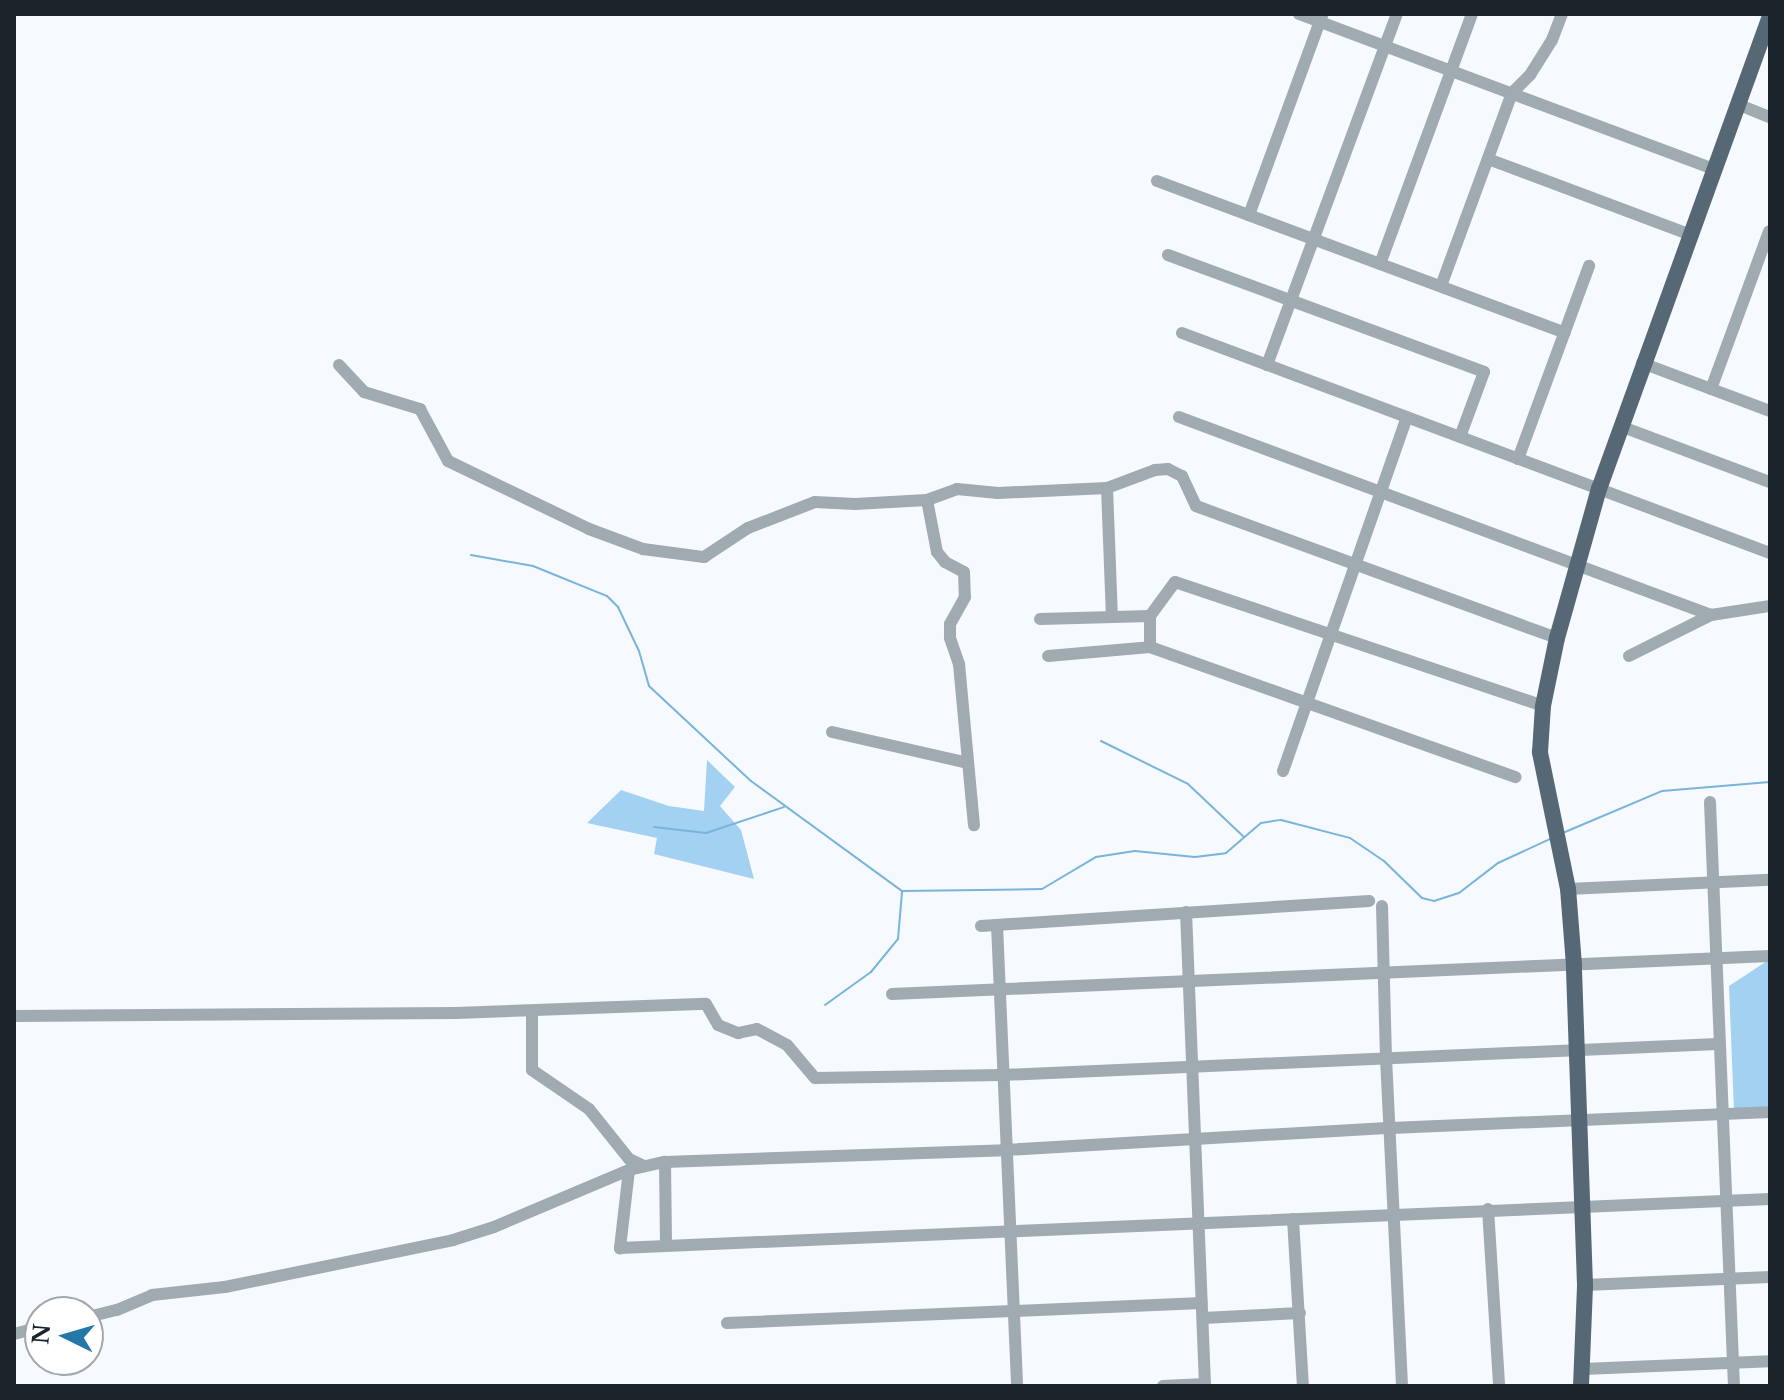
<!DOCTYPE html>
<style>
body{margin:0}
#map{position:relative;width:1784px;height:1400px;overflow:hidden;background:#f6fafe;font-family:"Libre Baskerville",serif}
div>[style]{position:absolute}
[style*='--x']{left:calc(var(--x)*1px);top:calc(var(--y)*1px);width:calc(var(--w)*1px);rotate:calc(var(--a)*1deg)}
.green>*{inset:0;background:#a2d1f2}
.stream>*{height:2px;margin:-1px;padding:0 1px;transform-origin:1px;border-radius:1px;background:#78b4dc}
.minor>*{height:12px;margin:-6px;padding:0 6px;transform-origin:6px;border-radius:6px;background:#a0aab1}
.major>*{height:16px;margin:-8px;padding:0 8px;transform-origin:8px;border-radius:8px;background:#566875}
span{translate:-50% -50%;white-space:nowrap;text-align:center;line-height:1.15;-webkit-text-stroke:8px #fff;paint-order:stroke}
.frame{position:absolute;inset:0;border:16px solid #1b242b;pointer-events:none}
.north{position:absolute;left:24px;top:1296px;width:80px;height:80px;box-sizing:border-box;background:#fff;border:2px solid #a4a7aa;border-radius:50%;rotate:275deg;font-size:22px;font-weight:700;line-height:32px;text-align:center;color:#1b242b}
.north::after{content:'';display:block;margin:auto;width:28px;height:36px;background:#2378a8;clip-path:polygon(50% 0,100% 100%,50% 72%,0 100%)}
</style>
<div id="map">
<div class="green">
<i style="clip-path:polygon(707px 760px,735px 787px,720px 806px,741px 830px,754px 879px,654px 854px,657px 838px,587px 823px,621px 790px,669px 806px,704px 811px)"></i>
<i style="clip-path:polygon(1770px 959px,1770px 1109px,1734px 1111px,1729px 986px)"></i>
</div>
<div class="stream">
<i style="--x:471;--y:555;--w:63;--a:10.1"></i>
<i style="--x:533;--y:566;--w:80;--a:22.1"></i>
<i style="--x:607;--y:596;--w:16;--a:45"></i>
<i style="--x:618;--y:607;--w:49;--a:64.5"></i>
<i style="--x:639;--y:651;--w:36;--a:74"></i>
<i style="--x:649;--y:686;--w:139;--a:43"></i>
<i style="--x:751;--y:781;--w:187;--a:36.1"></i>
<i style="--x:902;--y:891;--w:140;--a:-0.8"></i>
<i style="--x:1042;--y:889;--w:63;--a:-30.7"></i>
<i style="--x:1096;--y:857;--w:39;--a:-9"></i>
<i style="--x:1135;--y:851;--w:60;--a:5.7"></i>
<i style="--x:1195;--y:857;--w:31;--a:-7"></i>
<i style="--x:1226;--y:853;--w:46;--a:-40.6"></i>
<i style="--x:1261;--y:823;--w:20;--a:-9"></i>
<i style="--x:1281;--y:820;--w:71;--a:14.6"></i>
<i style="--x:1350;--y:838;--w:41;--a:34.1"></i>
<i style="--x:1384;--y:861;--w:53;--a:44.2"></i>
<i style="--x:1422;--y:898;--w:12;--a:14"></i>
<i style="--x:1434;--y:901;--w:26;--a:-18"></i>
<i style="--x:1459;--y:893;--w:49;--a:-37.6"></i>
<i style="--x:1498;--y:863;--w:60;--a:-24.8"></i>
<i style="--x:1101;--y:741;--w:97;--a:26.3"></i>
<i style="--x:1188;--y:784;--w:77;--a:43.4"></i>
<i style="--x:654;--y:827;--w:52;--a:6.6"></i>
<i style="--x:706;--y:833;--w:82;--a:-18.4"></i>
<i style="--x:1565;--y:832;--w:105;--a:-22.9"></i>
<i style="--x:1662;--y:791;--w:108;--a:-4.8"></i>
<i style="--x:825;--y:1005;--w:57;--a:-35.7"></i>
<i style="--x:871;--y:972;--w:43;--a:-50.7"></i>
<i style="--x:898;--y:939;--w:47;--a:-85.1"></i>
</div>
<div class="minor">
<i style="--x:1299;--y:14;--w:443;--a:20.5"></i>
<i style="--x:1737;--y:104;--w:35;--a:22"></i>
<i style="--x:1488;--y:159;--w:215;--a:20.5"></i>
<i style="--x:1157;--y:181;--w:435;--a:20.4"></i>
<i style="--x:1249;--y:215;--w:213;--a:-69.9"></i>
<i style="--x:1168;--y:255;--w:337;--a:20.3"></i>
<i style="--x:1484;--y:372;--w:69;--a:110.3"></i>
<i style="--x:1380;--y:264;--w:266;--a:-69.8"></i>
<i style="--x:1441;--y:286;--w:206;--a:-69.8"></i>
<i style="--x:1512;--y:93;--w:25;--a:-45"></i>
<i style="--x:1530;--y:75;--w:41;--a:-57.8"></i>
<i style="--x:1552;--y:40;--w:28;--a:-69"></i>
<i style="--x:1182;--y:333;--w:628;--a:20.51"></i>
<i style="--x:1642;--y:363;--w:137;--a:20.6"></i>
<i style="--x:339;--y:365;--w:37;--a:47"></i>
<i style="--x:364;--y:392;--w:59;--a:16.9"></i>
<i style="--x:420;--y:409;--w:59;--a:61.7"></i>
<i style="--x:448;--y:461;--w:157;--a:25.7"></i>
<i style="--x:589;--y:529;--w:58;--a:20.3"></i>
<i style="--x:643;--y:549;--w:62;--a:7.5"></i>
<i style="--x:704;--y:557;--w:53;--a:-33.4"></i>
<i style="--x:748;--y:528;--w:72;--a:-21.2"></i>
<i style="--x:815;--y:502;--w:40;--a:2.9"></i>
<i style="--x:855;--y:504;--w:72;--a:-3.2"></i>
<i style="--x:927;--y:500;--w:32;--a:-20"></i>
<i style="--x:957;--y:489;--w:41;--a:5.6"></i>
<i style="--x:998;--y:493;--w:109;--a:-2.6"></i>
<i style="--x:1107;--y:488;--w:51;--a:-20.6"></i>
<i style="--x:1155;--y:470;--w:13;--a:-4"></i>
<i style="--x:1168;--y:469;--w:16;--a:27"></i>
<i style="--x:1182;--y:476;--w:33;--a:65"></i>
<i style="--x:1196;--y:506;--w:384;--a:20.1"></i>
<i style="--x:1267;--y:365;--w:374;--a:-69.7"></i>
<i style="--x:1711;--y:389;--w:168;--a:-69.8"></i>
<i style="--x:1179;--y:417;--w:568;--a:20.41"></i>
<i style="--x:1620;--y:426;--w:160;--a:20.5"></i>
<i style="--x:1518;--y:459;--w:206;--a:-69.8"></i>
<i style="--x:1107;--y:488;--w:128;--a:87.8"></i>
<i style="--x:927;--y:500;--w:53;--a:79.1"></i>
<i style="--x:937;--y:552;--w:13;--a:51"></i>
<i style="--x:945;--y:562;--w:21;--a:28"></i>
<i style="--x:964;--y:572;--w:25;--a:88"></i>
<i style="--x:965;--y:597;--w:31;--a:119"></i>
<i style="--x:950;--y:624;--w:14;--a:90"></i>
<i style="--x:950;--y:638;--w:28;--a:71"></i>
<i style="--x:959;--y:664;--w:162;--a:84.7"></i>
<i style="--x:1040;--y:619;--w:110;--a:-1.6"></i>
<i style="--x:1150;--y:647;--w:31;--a:-90"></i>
<i style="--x:1150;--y:616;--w:42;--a:-53.7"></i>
<i style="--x:1175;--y:582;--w:388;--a:18.6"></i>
<i style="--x:1048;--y:656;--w:102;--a:-5"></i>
<i style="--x:1150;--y:647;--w:388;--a:19.6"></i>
<i style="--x:1629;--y:656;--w:92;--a:-26.6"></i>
<i style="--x:1711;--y:615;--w:60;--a:-8.7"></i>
<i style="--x:832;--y:732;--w:139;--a:12.8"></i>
<i style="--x:1283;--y:771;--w:375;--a:-70.7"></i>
<i style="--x:1710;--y:802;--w:584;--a:87.65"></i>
<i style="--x:1568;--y:889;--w:202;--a:-2.6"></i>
<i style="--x:1382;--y:906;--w:152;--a:88.5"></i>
<i style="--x:1386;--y:1058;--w:328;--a:87.2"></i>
<i style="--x:1186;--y:912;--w:474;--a:87.7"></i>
<i style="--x:997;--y:925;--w:461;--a:87.5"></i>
<i style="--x:981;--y:926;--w:389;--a:-3.7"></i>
<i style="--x:892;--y:994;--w:879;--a:-2.48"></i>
<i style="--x:532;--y:1011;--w:59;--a:90"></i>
<i style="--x:532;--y:1070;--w:69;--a:34.4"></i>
<i style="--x:589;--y:1109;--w:64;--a:51.3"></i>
<i style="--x:629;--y:1159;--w:17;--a:25"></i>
<i style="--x:14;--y:1016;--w:442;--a:-0.4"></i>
<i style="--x:456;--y:1013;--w:250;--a:-2.1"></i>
<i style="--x:706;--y:1004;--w:24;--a:60"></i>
<i style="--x:718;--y:1025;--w:22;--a:22"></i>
<i style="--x:738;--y:1033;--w:19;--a:-12"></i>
<i style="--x:757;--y:1029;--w:34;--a:28"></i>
<i style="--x:787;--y:1045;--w:43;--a:49.7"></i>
<i style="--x:815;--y:1078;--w:187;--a:-0.9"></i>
<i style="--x:1002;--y:1075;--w:716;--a:-2.48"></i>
<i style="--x:665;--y:1162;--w:83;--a:89.3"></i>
<i style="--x:629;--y:1170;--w:79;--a:96.6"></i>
<i style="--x:620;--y:1248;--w:1151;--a:-2.44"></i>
<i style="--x:1488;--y:1209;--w:177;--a:86.4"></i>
<i style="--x:1293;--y:1219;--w:167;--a:86.6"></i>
<i style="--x:1585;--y:1285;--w:185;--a:-2.5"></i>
<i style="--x:88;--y:1317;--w:30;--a:-14"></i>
<i style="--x:117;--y:1310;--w:38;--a:-23"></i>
<i style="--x:152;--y:1295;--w:73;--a:-6.3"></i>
<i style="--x:225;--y:1287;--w:233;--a:-11.6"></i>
<i style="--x:453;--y:1240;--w:43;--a:-17.6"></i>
<i style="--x:494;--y:1227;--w:147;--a:-22.9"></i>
<i style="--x:629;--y:1170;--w:37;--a:-13"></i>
<i style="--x:665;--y:1162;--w:340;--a:-2"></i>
<i style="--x:1005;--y:1150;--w:387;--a:-3.3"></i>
<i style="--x:1391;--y:1128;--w:379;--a:-2.4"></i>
<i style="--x:1203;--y:1318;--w:97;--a:-3"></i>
<i style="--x:727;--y:1323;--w:475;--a:-2.4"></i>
<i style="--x:14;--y:1334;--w:27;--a:-15"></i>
<i style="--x:1583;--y:1369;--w:187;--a:-2.4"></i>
<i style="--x:1163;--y:1386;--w:42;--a:-2.7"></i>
</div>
<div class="major">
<i style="--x:1581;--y:1386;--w:101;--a:-87.7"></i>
<i style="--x:1585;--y:1285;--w:320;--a:-92"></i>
<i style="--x:1574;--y:965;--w:76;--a:-94.5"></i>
<i style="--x:1568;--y:889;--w:140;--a:-101.6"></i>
<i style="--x:1540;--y:752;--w:46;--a:-86.3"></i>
<i style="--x:1543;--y:706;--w:69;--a:-78.4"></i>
<i style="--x:1557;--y:638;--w:155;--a:-74.3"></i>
<i style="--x:1599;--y:489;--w:503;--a:-70.12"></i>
</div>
<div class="frame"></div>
<div class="north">N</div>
</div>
